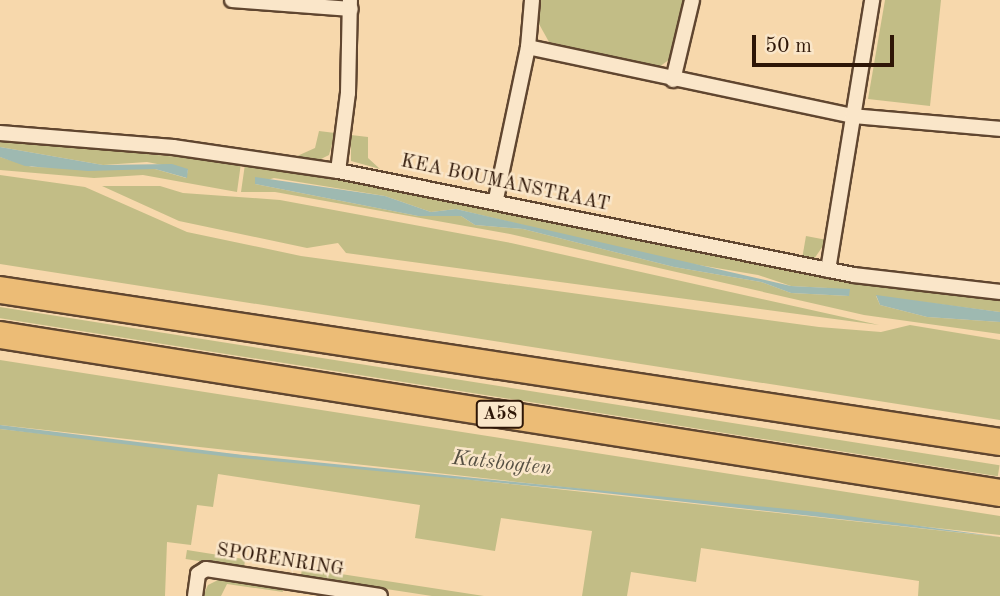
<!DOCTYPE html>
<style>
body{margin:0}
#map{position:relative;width:1000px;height:596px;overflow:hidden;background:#f7d8ac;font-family:"Old Standard TT",serif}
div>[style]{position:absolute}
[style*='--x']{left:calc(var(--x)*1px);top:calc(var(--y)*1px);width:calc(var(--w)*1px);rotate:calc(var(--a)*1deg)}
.green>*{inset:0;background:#c2bd86;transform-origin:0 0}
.water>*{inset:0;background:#9eb9b1}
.roads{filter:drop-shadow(2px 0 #604630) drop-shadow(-2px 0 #604630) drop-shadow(0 2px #604630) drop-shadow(0 -2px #604630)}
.street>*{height:14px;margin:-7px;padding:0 7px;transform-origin:7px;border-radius:7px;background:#fae6c9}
.highway>*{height:26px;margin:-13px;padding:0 13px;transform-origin:13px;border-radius:13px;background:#ecbc76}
span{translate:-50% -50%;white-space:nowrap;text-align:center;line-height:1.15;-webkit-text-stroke:5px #fae6c9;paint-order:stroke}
.shield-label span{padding:2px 5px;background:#fae6c9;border:2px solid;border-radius:5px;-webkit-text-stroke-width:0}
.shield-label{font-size:18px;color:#2e1607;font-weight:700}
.street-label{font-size:19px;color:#2e1607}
.water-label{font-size:21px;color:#554f42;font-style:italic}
.scale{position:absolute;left:752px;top:35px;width:142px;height:32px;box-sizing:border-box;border:4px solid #2e1607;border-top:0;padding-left:9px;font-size:21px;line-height:24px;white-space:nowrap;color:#2e1607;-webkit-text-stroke:5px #fae6c9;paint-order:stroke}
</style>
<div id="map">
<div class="green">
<i style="clip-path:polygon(541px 0,685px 0,673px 57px,659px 67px,549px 42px,539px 24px)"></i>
<i style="clip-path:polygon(885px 0,941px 0,930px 106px,868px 99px)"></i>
<i style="clip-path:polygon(319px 131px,335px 133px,329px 155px,319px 160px,295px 157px,315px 148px)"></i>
<i style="clip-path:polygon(351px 135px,368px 137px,368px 158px,380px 169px,351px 161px)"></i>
<i style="clip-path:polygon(0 140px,241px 163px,237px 192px,143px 175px,94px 178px,0 170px,0 157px,32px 167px,155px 169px,186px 178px,188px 170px,147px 162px,103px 165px,0 147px)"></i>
<i style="clip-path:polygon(evenodd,245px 164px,440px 196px,798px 273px,1000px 298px,1000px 312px,876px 296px,880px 305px,927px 317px,1000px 322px,1000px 334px,864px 315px,510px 234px,275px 192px,241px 192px,245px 164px,274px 178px,385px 196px,431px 212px,456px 209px,669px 260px,758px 275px,791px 286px,828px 288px,849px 296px,791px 293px,761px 282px,674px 267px,523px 229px,475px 225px,461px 216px,418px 216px,255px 184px,274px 178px)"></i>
<i style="clip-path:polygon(0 175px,85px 187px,187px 232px,301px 256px,819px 327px,881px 332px,910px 325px,1000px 340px,1000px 420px,0 264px)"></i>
<i style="clip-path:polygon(102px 186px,160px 186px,183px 193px,280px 200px,511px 243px,879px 325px,346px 253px,338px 243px,307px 248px,179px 221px)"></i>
<i style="clip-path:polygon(806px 236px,827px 240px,814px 259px,802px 259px)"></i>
<i style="left:0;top:307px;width:1012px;height:11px;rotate:9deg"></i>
<i style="clip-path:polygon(0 360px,1000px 516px,1000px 535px,0 425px)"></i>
<i style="clip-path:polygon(0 429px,1000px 537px,1000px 596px,918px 596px,919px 581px,701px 548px,696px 582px,631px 572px,627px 596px,582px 596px,592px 531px,501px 518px,495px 551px,447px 543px,415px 538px,420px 505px,218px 474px,213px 507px,197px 505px,191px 545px,167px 542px,165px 596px,0 596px)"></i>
<i style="left:187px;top:550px;width:59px;height:9px;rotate:9deg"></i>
<i style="clip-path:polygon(302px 568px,484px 596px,432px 596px,301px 576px)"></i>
<i style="clip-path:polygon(218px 580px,282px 589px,283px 592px,227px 584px,221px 596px,203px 596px,208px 585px)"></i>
</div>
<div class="water">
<i style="clip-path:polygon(0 147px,103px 165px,172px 164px,188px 169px,187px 178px,155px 169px,88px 171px,25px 166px,0 157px)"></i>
<i style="clip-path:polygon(255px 177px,385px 196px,431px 212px,456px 209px,791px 286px,850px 289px,849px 296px,791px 293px,761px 282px,674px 267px,523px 229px,475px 225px,461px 216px,418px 216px,255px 184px)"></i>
<i style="clip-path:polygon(876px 295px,1000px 312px,1000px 322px,927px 317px,880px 305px)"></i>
<i style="clip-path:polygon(0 425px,243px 455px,818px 512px,1000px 537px,595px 492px,230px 457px,0 429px)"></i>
</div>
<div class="roads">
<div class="street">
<i style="--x:232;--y:0;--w:119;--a:4.3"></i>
<i style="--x:528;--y:47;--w:331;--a:12"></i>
<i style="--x:852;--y:116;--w:149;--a:5"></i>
<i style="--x:673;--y:80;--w:82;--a:-76.6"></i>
<i style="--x:0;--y:133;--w:174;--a:4.6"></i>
<i style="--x:173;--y:147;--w:167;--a:8.3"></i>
<i style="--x:338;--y:171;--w:526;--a:11.4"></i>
<i style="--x:854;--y:275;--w:147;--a:6.6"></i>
<i style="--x:338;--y:171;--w:79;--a:-82.7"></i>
<i style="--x:348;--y:93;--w:93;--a:-88.8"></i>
<i style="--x:496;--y:199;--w:155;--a:-78.1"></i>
<i style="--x:528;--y:47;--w:47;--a:-85.1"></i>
<i style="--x:828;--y:270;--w:274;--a:-80.7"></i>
<i style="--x:195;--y:596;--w:22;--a:-82"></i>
<i style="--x:198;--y:574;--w:9;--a:-32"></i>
<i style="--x:206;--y:569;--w:176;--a:8.8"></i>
</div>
<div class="highway">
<i style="--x:0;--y:290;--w:1011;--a:8.64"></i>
<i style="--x:0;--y:335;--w:1012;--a:8.98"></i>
</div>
</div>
<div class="shield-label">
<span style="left:500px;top:414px">A58</span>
</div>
<div class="street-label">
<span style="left:505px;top:184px;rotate:12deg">KEA BOUMANSTRAAT</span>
<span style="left:280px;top:561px;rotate:9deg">SPORENRING</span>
</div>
<div class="water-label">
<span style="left:502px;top:464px;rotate:6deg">Katsbogten</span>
</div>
<div class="scale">50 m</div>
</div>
